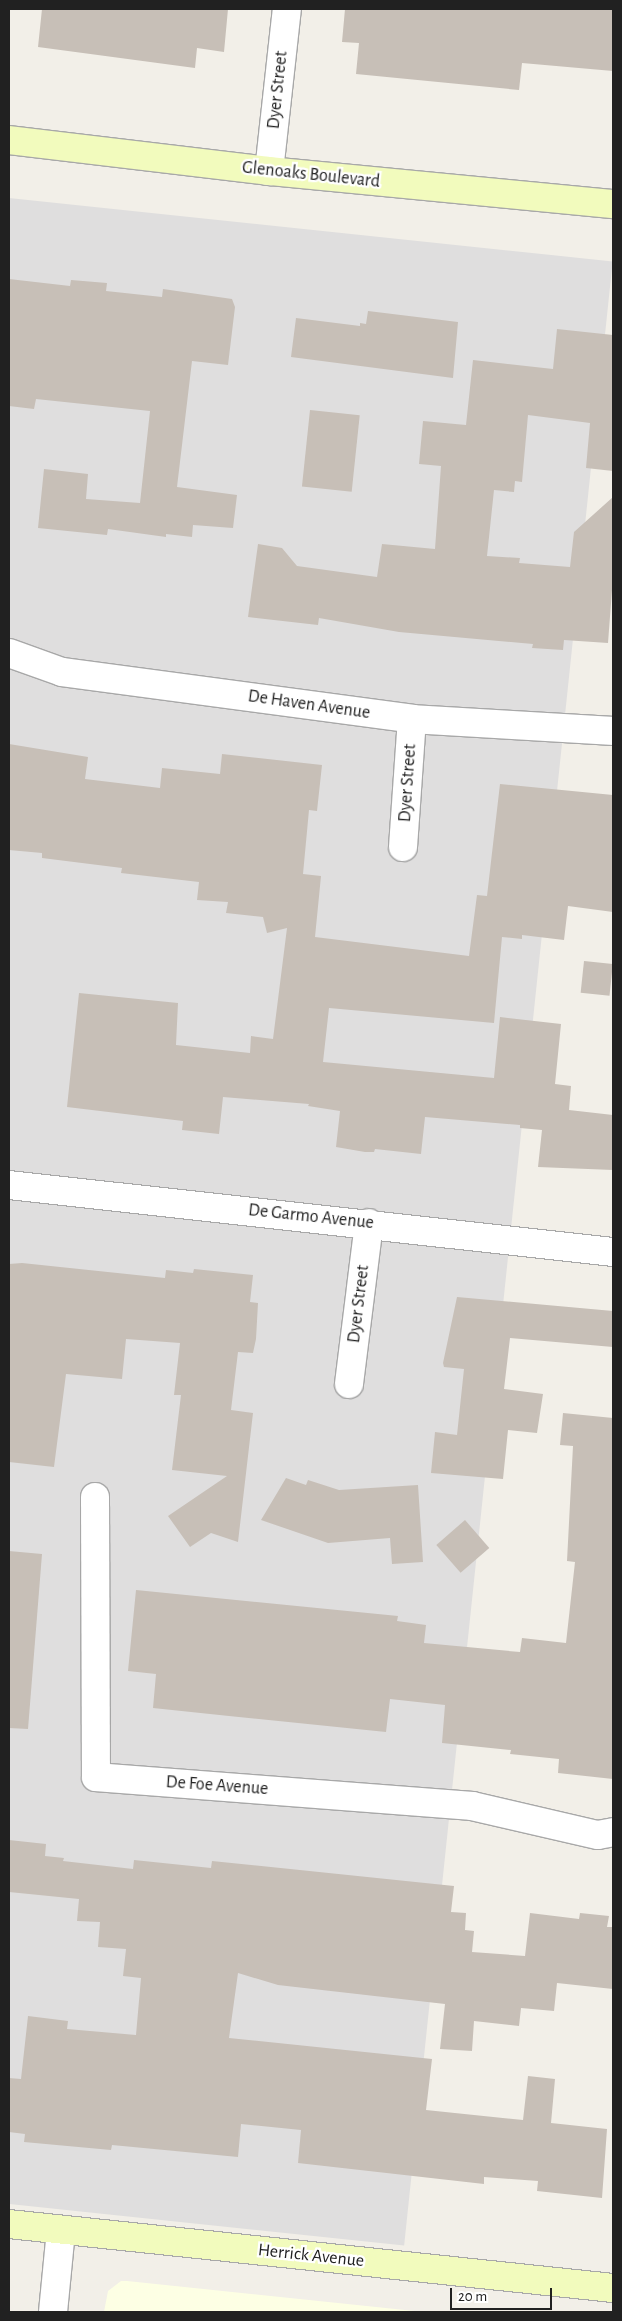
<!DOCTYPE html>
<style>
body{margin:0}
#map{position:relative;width:622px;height:2321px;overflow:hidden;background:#f2efe8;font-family:"Alegreya Sans",sans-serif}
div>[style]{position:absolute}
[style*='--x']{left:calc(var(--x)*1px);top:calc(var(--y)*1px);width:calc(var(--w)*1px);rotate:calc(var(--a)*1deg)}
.residential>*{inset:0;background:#dfdede;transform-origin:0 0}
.education>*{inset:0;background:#fdffe4}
.building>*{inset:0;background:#c7bfb7;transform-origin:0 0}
.roads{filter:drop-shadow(1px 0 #a8a8a8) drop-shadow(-1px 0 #a8a8a8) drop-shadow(0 1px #a8a8a8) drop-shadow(0 -1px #a8a8a8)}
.street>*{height:28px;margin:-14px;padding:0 14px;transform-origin:14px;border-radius:14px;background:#fff}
.secondary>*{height:28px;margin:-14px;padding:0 14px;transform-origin:14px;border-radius:14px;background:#f2fbbd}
span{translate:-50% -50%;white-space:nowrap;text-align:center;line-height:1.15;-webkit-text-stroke:4.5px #fff;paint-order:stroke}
.street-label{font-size:18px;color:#212121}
.frame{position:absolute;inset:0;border:10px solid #212121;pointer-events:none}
.scale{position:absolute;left:450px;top:2288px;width:102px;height:22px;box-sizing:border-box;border:2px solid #212121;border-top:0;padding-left:6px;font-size:15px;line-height:18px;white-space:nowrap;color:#212121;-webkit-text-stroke:4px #fff;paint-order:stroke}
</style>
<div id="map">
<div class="residential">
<i style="left:9px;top:198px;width:607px;height:1995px;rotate:6deg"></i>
</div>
<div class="education">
<i style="clip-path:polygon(121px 2281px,127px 2281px,424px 2312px,104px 2312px,108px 2291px)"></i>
</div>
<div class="building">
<i style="clip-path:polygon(42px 9px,228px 9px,224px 52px,197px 48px,195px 68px,38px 47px)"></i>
<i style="clip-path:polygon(345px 9px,613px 9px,613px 71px,522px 63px,519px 90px,356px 74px,359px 43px,342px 42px)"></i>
<i style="clip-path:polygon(9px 279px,70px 286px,71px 280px,107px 283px,106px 291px,162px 297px,163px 289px,232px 299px,235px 307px,228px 365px,192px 361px,177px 487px,237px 495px,233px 528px,193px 525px,192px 537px,166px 534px,166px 537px,108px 529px,107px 535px,38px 528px,44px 469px,88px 474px,86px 499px,140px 503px,150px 411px,36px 399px,34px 409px,9px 406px)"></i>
<i style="clip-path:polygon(368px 311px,458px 322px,453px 378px,291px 357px,296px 318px,360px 326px,360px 323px,366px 324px)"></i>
<i style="clip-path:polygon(557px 329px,613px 335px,613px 471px,586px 468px,590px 423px,528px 415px,522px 482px,515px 481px,514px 492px,494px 490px,487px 556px,520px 558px,519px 563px,570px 567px,574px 532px,613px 497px,613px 577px,608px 643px,564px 640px,563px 650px,532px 648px,533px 644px,399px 632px,319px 618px,318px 625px,248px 617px,258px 544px,282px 548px,297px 566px,377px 577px,382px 544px,435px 549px,441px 466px,419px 464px,423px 421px,466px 425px,473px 360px,553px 369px)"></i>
<i style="left:310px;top:410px;width:50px;height:77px;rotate:6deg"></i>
<i style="clip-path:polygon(9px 744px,88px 757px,85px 779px,160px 788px,162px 768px,220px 774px,222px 754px,322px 765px,317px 811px,309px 810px,303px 874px,321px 876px,315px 937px,469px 956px,477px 895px,487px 896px,500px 784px,613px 795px,613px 912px,568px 906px,564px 940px,522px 935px,522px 939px,502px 937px,494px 1023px,329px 1008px,323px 1062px,494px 1078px,500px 1017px,561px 1024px,555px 1084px,571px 1086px,569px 1110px,613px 1115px,613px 1170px,538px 1167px,542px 1130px,520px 1128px,520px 1125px,425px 1117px,421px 1154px,375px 1149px,374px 1152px,365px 1152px,336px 1147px,340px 1111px,308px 1106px,309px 1104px,223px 1097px,219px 1134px,182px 1130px,183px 1121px,67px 1107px,79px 993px,178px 1003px,176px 1045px,250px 1053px,251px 1036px,273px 1039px,287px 928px,267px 933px,263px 917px,226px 913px,228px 902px,197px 900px,199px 882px,121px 873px,122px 868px,42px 858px,42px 853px,9px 850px)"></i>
<i style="left:584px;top:961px;width:29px;height:32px;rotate:6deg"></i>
<i style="clip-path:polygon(22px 1263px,165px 1278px,166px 1270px,193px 1273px,194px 1269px,253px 1275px,250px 1302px,258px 1303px,256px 1339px,253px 1353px,238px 1352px,231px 1410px,253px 1413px,238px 1542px,211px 1533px,190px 1547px,168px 1516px,227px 1476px,172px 1470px,181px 1395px,174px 1395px,180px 1343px,126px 1339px,122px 1379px,66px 1374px,54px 1467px,9px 1462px,9px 1264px)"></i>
<i style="clip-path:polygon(457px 1297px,613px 1311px,613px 1347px,510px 1338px,504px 1389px,543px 1394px,537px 1433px,508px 1430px,503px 1479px,431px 1473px,435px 1432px,457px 1435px,464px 1369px,444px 1367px,443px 1363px)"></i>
<i style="clip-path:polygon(563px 1413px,613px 1418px,613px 1779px,558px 1773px,559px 1759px,510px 1754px,511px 1750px,442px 1743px,445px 1705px,390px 1699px,386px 1732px,229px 1716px,153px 1708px,156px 1674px,128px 1671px,136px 1590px,398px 1616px,397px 1621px,426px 1625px,424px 1643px,520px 1652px,522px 1638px,566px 1643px,575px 1562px,567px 1561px,573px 1446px,560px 1445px)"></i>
<i style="clip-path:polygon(286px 1478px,306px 1485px,308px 1480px,339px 1490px,418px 1485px,423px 1562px,392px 1564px,390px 1538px,328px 1543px,261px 1520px)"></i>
<i style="left:465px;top:1520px;width:37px;height:38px;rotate:49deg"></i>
<i style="clip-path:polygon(9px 1551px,42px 1554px,28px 1729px,9px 1728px)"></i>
<i style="clip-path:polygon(9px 1840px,46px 1844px,45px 1856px,64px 1858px,63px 1861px,133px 1869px,134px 1860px,211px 1868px,212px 1861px,454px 1886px,451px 1912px,466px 1913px,465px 1930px,474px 1931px,472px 1952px,525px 1956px,530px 1913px,579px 1919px,580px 1913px,609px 1916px,607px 1927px,613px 1927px,613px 1989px,557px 1983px,554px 2011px,521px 2008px,519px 2026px,474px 2021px,472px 2051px,440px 2049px,445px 2004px,278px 1985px,238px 1973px,229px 2038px,432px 2059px,426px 2110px,523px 2120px,528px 2076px,555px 2079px,551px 2123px,607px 2129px,602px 2198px,537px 2191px,538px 2181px,484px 2177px,484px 2184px,298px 2163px,301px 2130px,241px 2124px,238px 2157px,112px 2145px,111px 2150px,24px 2142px,25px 2134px,9px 2132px,9px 2078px,21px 2079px,28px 2016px,68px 2021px,67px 2029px,136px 2035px,141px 1978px,123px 1976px,126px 1949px,98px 1947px,100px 1922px,77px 1921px,79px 1899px,9px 1892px)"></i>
</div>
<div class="roads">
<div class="street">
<i style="--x:269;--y:171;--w:163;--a:-83.7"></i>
<i style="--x:9;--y:653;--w:56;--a:19.7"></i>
<i style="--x:62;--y:672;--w:353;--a:7.6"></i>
<i style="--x:412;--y:719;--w:201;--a:3.4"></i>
<i style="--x:403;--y:847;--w:128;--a:-86"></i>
<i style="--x:9;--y:1185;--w:608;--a:6.33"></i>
<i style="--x:349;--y:1384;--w:162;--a:-82.9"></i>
<i style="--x:95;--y:1497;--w:280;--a:89.8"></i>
<i style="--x:96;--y:1777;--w:377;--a:4.4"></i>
<i style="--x:472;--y:1806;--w:129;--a:13"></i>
<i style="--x:598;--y:1835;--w:15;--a:-11"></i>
<i style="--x:53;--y:2312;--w:82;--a:-84.4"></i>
</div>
<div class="secondary">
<i style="--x:9;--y:140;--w:262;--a:6.8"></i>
<i style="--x:269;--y:171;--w:346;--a:5.5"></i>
<i style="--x:9;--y:2224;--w:607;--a:6.05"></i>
</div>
</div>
<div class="street-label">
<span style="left:278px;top:90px;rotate:-84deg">Dyer Street</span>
<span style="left:311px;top:175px;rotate:6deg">Glenoaks Boulevard</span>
<span style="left:309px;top:705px;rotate:8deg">De Haven Avenue</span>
<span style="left:408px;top:783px;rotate:-86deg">Dyer Street</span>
<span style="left:311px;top:1217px;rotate:6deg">De Garmo Avenue</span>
<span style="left:359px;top:1304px;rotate:-83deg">Dyer Street</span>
<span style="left:217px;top:1786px;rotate:4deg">De Foe Avenue</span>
<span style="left:311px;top:2256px;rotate:6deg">Herrick Avenue</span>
</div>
<div class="frame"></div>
<div class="scale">20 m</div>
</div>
